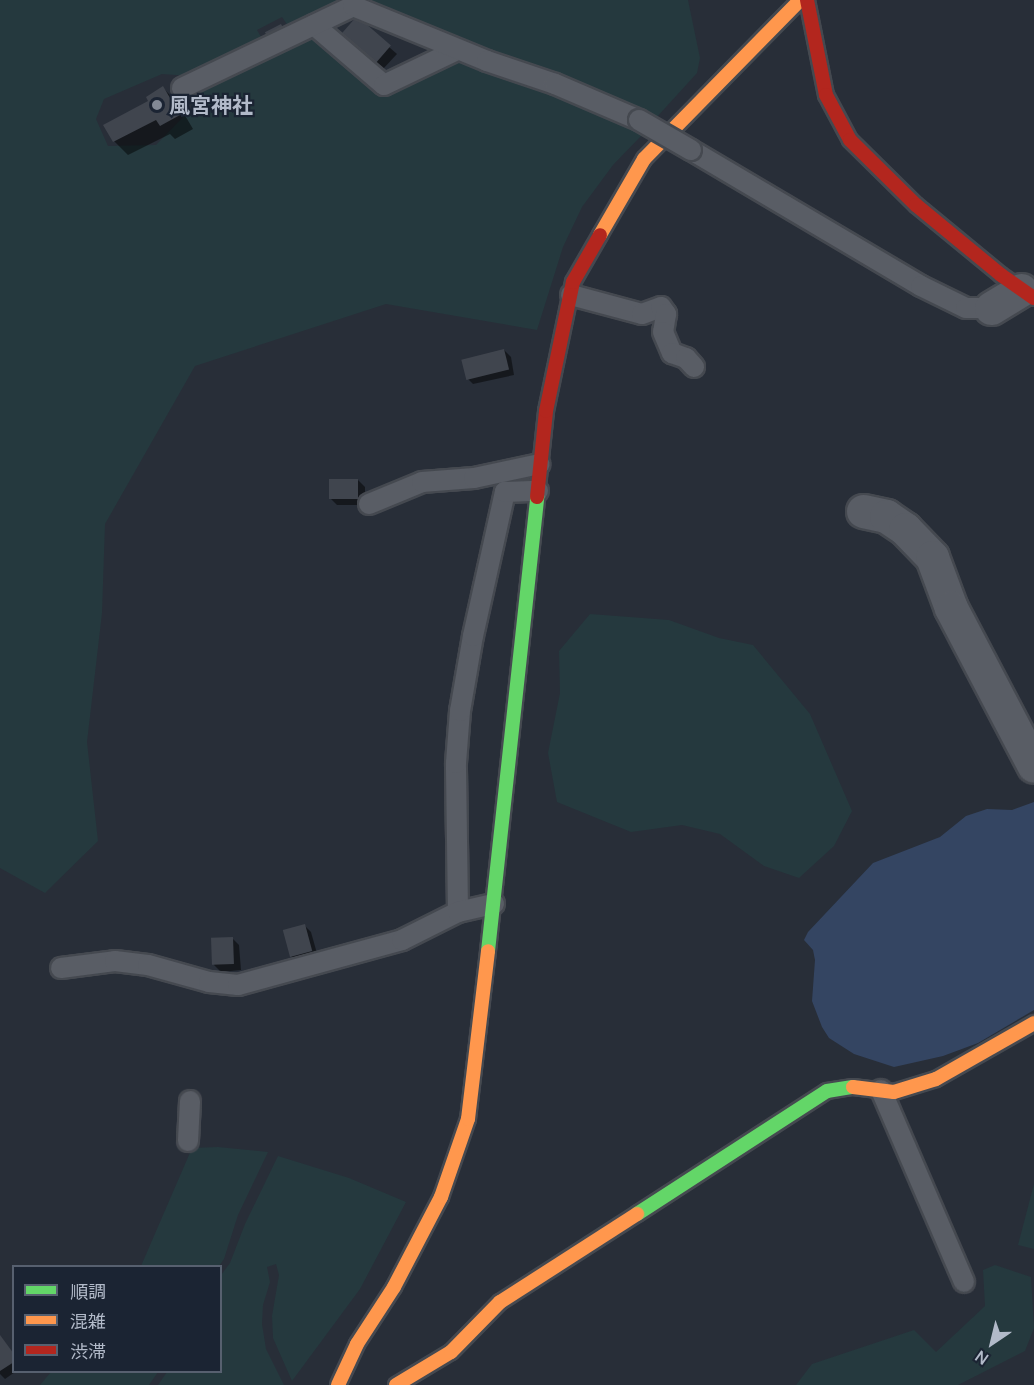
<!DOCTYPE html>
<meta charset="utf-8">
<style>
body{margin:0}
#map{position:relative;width:1034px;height:1385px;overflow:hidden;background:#282e38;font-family:Manrope,"Noto Sans JP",sans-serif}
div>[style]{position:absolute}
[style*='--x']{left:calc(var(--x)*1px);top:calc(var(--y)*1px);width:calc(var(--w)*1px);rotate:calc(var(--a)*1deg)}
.green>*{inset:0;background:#25393e}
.water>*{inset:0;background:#344562}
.shadow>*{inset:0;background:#0007}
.building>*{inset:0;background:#40454e;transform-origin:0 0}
.roads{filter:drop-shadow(2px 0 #454950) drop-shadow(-2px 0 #454950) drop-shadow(0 2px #454950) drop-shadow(0 -2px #454950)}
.lane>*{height:20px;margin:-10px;padding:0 10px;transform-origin:10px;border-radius:10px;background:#595d65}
.street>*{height:33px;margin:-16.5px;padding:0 16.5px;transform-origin:16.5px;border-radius:16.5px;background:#595d65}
.fast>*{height:14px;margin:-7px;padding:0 7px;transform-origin:7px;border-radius:7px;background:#63d668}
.slow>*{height:14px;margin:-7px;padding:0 7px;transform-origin:7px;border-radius:7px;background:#ff974d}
.jam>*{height:14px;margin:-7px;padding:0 7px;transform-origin:7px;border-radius:7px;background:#b3261e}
.bridges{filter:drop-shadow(2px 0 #454950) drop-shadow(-2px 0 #454950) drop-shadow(0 2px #454950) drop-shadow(0 -2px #454950)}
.lane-bridge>*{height:20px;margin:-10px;padding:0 10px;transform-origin:10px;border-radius:10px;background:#595d65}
.dots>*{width:16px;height:16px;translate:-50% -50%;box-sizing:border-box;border:3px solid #1b2433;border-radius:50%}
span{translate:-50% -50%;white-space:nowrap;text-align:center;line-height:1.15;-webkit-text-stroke:4.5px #1b2433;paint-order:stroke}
.poi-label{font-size:21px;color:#b2bac9;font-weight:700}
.left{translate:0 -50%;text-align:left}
.legend{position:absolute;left:12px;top:1265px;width:210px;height:108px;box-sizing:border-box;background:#1b2433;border:2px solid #57606f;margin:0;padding:8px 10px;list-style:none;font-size:18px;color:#b2bac9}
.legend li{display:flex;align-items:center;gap:12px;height:30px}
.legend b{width:30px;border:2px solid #57606f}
.north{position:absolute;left:962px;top:1313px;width:60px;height:60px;-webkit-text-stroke:4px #1b2433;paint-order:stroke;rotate:215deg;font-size:16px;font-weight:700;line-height:24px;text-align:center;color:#b2bac9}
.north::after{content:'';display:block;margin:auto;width:21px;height:27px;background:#b2bac9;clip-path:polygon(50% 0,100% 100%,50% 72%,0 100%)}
</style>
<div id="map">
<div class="green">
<i style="clip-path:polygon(0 0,353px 0,290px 29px,282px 17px,257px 30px,264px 42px,190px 76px,162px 74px,104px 99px,96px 119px,108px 146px,156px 145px,191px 109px,197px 86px,311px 31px,382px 94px,460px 56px,561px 94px,626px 122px,643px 134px,613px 165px,582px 207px,563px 247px,537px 330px,386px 304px,195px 366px,105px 524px,102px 613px,87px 742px,98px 841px,45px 893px,0 868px)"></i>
<i style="clip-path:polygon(359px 0,688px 0,700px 58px,697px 73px,656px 118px,509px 62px)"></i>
<i style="clip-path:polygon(590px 614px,669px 620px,719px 638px,753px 645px,810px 714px,852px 811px,834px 846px,799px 878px,764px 866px,720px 834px,682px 825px,631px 832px,557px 802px,548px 753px,560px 693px,559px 651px)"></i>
<i style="clip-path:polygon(218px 1147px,268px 1152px,238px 1215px,224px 1259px,219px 1266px,141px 1266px,192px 1148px)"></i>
<i style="clip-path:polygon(278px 1156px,349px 1178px,406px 1202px,360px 1289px,292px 1381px,273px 1338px,272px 1316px,279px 1275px,276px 1264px,267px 1267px,270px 1282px,263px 1305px,262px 1324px,266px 1349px,284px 1385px,158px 1385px,167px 1372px,220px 1372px,221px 1275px,230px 1263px,245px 1224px)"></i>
<i style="clip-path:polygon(1034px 1184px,1034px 1249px,1018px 1245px)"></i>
<i style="clip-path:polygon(995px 1265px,1031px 1277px,1034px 1328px,1025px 1351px,958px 1385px,796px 1385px,812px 1364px,914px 1330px,936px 1352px,985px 1306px,983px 1270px)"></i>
<i style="clip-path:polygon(51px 1372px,158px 1372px,149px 1385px,40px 1385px)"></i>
</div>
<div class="water">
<i style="clip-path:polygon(1034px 802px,1034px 1010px,978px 1043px,943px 1056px,894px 1067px,854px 1054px,829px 1038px,822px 1027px,812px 1001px,815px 960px,813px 950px,804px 940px,808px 932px,873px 863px,940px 837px,966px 816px,987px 809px,1012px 810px)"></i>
</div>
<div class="shadow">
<i style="clip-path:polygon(357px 19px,397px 54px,383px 69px,351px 41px)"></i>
<i style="clip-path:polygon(163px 88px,177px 102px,193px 129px,175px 139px,170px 134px,128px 155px,114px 141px)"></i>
<i style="clip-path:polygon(504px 350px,511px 357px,514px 375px,473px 384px,466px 377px)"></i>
<i style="clip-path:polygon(358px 480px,365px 487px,365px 505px,337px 505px,330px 498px)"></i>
<i style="clip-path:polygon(304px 925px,311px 932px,318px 957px,298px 962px,291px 956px)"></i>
<i style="clip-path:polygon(232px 938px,239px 945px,241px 970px,221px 972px,214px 965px)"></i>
<i style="clip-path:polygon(0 1338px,14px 1354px,15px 1372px,5px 1379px,0 1374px)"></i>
</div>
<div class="building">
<i style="left:357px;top:16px;width:45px;height:23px;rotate:41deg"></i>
<i style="left:281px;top:24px;width:9px;height:18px;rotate:63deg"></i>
<i style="clip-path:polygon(163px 86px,180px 115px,160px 126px,156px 120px,113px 142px,103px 125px,148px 101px,146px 97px)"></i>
<i style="left:504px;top:349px;width:21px;height:44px;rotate:76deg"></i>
<i style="left:329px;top:479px;width:29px;height:20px"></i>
<i style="left:305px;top:924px;width:28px;height:23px;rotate:75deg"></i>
<i style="left:233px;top:937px;width:27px;height:22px;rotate:88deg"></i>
<i style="clip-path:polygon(0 1335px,14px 1354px,14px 1362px,0 1371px)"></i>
</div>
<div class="roads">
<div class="lane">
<i style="--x:314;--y:25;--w:92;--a:40.6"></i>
<i style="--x:384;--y:85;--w:81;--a:-25.6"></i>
<i style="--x:182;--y:88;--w:190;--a:-25.6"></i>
<i style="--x:353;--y:6;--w:145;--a:22.3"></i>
<i style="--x:487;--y:61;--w:72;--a:18.7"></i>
<i style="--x:555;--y:84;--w:91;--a:23.2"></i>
<i style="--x:691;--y:150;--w:267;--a:30.6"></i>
<i style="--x:921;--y:286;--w:50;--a:26.1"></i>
<i style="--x:966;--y:308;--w:25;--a:0"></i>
<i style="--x:571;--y:295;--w:73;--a:15"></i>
<i style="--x:642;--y:314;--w:20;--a:-20"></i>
<i style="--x:661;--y:307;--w:9;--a:54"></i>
<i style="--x:666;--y:314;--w:18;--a:99"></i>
<i style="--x:663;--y:332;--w:23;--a:67"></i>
<i style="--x:672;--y:353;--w:15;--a:20"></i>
<i style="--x:686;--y:358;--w:12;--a:48"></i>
<i style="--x:369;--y:504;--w:57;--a:-22.5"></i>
<i style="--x:422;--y:482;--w:52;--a:-4.4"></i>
<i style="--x:474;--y:478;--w:67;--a:-12"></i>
<i style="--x:458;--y:912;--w:149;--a:-90.8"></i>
<i style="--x:456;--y:763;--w:52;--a:-85.6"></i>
<i style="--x:460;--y:711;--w:76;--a:-80.2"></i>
<i style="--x:473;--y:636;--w:148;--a:-77.5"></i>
<i style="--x:505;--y:492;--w:33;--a:-2"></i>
<i style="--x:61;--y:968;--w:54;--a:-7.4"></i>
<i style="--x:115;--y:961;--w:33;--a:7"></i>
<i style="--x:148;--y:965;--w:63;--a:15.6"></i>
<i style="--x:209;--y:982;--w:29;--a:6"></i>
<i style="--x:238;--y:985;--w:170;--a:-15.3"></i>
<i style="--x:402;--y:940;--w:63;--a:-26.6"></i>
<i style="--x:458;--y:912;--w:37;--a:-13"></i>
<i style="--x:881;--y:1090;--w:209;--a:66.6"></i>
<i style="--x:188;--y:1141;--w:40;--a:-87.1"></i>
</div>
<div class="street">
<i style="--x:991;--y:308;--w:35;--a:-31"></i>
<i style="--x:863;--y:511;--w:24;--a:12"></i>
<i style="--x:886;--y:516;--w:23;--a:34"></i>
<i style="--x:905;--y:529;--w:39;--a:46"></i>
<i style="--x:932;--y:557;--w:54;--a:69.6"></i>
<i style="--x:951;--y:608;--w:178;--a:62.3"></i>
</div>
<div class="fast">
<i style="--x:488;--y:951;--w:457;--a:-83.8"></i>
<i style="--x:637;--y:1214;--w:226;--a:-32.9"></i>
<i style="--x:827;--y:1091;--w:26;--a:-9"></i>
</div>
<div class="slow">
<i style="--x:600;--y:235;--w:88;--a:-59.9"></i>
<i style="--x:644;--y:159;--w:223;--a:-45.5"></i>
<i style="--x:853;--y:1087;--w:41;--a:7"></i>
<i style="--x:894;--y:1092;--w:44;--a:-17.2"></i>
<i style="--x:936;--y:1079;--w:113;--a:-29.7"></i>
<i style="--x:338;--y:1385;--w:45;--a:-65.1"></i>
<i style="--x:357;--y:1344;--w:68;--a:-57"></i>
<i style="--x:394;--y:1287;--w:102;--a:-62.4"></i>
<i style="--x:441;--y:1197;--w:83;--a:-70.9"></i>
<i style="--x:468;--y:1119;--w:169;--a:-83.2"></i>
<i style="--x:396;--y:1385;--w:64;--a:-31"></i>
<i style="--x:451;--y:1352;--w:70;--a:-45.6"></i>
<i style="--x:500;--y:1302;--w:163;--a:-32.7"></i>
</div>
<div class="jam">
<i style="--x:807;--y:0;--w:97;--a:78.7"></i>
<i style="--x:826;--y:95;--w:51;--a:61.9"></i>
<i style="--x:850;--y:140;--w:93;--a:44.6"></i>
<i style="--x:916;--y:205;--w:110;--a:39.5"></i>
<i style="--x:1001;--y:275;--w:40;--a:34.9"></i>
<i style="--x:537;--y:497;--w:86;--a:-84"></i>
<i style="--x:546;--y:411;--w:132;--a:-78.2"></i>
<i style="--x:573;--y:282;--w:54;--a:-60.1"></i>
</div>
</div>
<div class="bridges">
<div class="lane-bridge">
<i style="--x:639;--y:120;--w:60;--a:30"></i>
</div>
</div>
<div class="dots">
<i style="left:157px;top:105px;background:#828996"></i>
</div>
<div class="poi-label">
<span class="left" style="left:169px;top:105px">風宮神社</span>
</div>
<ul class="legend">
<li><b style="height:8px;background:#63d668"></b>順調</li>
<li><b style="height:8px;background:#ff974d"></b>混雑</li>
<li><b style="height:8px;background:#b3261e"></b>渋滞</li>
</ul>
<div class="north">N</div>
</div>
